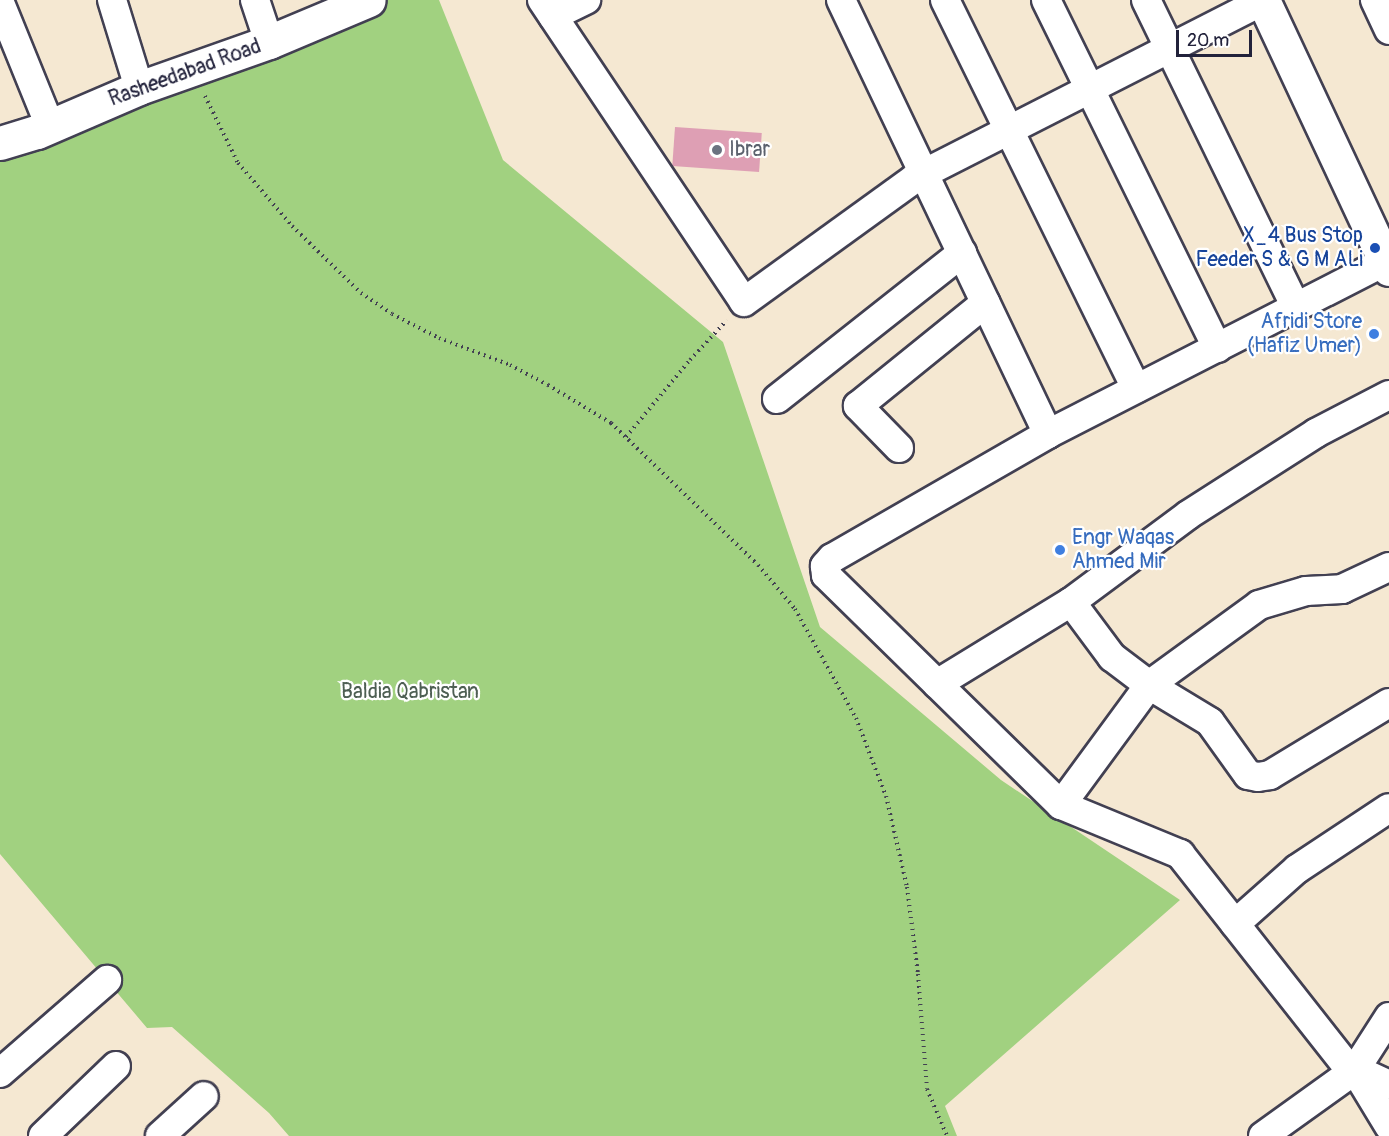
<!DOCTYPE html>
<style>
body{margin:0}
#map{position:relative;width:1389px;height:1136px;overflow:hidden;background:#f5e8d2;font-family:Pangolin,sans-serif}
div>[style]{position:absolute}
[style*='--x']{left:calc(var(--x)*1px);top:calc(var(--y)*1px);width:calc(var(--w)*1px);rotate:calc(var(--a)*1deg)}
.green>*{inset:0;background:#a1d180}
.building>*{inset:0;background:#de9fb4;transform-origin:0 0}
.path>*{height:4px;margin-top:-2px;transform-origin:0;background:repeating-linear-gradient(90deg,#424052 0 1.5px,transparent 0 6px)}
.roads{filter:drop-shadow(2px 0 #424052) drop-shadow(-2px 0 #424052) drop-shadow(0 2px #424052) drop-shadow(0 -2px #424052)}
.street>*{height:28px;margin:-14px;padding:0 14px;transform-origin:14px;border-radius:14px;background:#fff}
.secondary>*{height:33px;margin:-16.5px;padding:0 16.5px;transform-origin:16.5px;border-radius:16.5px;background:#fff}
.dots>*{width:16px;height:16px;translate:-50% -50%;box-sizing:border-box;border:3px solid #fff;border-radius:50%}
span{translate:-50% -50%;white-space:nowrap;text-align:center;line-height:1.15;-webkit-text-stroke:4.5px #fff;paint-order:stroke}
.street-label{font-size:21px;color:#22223b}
.worship-label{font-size:21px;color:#5b616d}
.left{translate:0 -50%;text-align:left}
.transit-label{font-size:21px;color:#164399}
.right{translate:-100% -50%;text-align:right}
.shop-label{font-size:21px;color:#366cbe}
.park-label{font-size:21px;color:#4e5f53}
.scale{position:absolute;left:1176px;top:30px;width:76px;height:27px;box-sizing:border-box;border:3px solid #22223b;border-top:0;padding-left:8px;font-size:18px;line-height:21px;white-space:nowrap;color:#22223b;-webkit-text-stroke:4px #fff;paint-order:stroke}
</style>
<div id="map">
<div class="green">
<i style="clip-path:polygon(386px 0,439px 0,503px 160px,723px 342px,820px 627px,1001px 780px,1180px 900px,945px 1106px,957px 1136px,289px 1136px,269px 1113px,172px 1027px,147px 1028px,0 854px,0 135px)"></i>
</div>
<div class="building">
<i style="left:675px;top:127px;width:87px;height:39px;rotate:4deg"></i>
</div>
<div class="path">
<i style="--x:205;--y:96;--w:75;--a:63.8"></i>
<i style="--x:238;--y:163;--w:83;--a:49.4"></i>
<i style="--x:292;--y:226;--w:96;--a:44.2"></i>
<i style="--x:361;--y:293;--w:37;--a:34"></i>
<i style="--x:392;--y:314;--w:53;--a:27.1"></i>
<i style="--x:439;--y:338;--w:76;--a:20.8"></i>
<i style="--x:510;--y:365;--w:43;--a:27.8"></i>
<i style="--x:548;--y:385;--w:74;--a:31.1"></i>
<i style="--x:611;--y:423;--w:204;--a:44"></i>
<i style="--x:758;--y:565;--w:57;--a:49.9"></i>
<i style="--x:795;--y:609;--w:125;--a:60.8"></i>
<i style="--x:856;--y:718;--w:84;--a:69"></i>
<i style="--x:886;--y:796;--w:93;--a:77"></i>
<i style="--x:907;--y:887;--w:88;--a:82.8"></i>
<i style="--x:918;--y:974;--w:115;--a:85.5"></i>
<i style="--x:927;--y:1089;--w:51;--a:66.9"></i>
<i style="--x:626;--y:437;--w:100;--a:-50.3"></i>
<i style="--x:690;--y:360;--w:54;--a:-47.2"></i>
</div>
<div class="roads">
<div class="street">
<i style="--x:112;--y:0;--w:92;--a:72.9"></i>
<i style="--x:255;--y:0;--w:44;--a:71.6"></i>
<i style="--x:542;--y:0;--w:363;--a:56.2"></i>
<i style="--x:744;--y:302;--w:211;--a:-35.9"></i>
<i style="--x:915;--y:178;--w:392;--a:-27"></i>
<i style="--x:841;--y:0;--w:481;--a:64.5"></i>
<i style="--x:945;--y:0;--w:433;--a:63.8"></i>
<i style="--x:1046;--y:0;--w:388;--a:63.8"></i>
<i style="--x:1146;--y:0;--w:342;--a:64"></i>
<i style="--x:1375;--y:0;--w:33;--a:65"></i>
<i style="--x:0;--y:3;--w:133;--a:67.9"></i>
<i style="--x:553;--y:16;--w:37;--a:-26"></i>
<i style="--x:1386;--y:261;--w:380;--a:152.9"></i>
<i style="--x:1048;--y:434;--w:249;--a:150.1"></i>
<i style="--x:832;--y:558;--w:11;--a:131"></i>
<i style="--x:825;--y:566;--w:9;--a:84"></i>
<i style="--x:826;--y:575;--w:329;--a:44.4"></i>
<i style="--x:1061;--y:805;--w:129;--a:22.4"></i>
<i style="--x:1180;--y:854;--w:268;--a:51.8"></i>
<i style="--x:1346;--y:1065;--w:47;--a:24.9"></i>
<i style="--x:777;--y:399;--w:236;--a:-38.3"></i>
<i style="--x:899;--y:448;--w:59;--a:-134.3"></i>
<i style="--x:858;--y:406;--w:164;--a:-39"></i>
<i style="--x:1071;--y:602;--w:69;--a:53.3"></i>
<i style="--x:1112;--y:657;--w:46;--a:37.1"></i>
<i style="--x:1149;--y:685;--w:71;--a:31.2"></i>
<i style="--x:1210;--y:722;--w:65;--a:54.4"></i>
<i style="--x:1248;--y:775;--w:10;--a:11"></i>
<i style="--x:1258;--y:777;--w:12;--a:-9"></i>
<i style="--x:1270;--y:775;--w:139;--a:-31.2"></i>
<i style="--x:937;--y:684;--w:157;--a:-31.5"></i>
<i style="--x:1071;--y:602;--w:146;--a:-36.6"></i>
<i style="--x:1188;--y:515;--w:152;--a:-32.6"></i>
<i style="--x:1316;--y:433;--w:82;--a:-27.5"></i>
<i style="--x:1061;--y:805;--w:149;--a:-53.7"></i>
<i style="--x:1149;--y:685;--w:136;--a:-36"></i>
<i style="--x:1259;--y:605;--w:49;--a:-16.6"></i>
<i style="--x:1306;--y:591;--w:36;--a:-3"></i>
<i style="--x:1342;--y:589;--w:52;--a:-25.1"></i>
<i style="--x:1235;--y:924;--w:83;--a:-41.6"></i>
<i style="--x:1297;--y:869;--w:110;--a:-33.5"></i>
<i style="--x:1355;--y:1070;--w:66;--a:58.7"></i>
<i style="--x:0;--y:1073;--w:142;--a:-41"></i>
<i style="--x:43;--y:1136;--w:101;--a:-43.8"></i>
<i style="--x:160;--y:1136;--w:59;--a:-42.3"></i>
<i style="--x:1263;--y:1136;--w:113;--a:-35.7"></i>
<i style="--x:1355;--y:1070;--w:63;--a:-57.3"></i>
</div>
<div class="secondary">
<i style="--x:1263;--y:0;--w:297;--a:64.9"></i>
<i style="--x:0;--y:143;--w:39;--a:-17"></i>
<i style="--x:37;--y:132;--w:111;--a:-23.3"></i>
<i style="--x:139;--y:88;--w:138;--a:-19.5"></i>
<i style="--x:269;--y:42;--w:108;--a:-22.8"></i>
</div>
</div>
<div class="dots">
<i style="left:717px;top:150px;background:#6b7280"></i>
<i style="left:1375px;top:248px;background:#1a4fb4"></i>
<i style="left:1374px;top:334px;background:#3f7fe0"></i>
<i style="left:1060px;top:550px;background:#3f7fe0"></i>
</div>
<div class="street-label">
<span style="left:185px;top:73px;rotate:-20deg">Rasheedabad Road</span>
</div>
<div class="worship-label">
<span class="left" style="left:729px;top:150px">Ibrar</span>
</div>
<div class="transit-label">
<span class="right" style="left:1363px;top:248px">X_4 Bus Stop<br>Feeder S &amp; G M ALi</span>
</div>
<div class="shop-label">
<span class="right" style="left:1362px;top:334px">Afridi Store<br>(Hafiz Umer)</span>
<span class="left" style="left:1072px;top:550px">Engr Waqas<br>Ahmed Mir</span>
</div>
<div class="park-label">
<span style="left:410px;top:692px">Baldia Qabristan</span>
</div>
<div class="scale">20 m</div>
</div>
